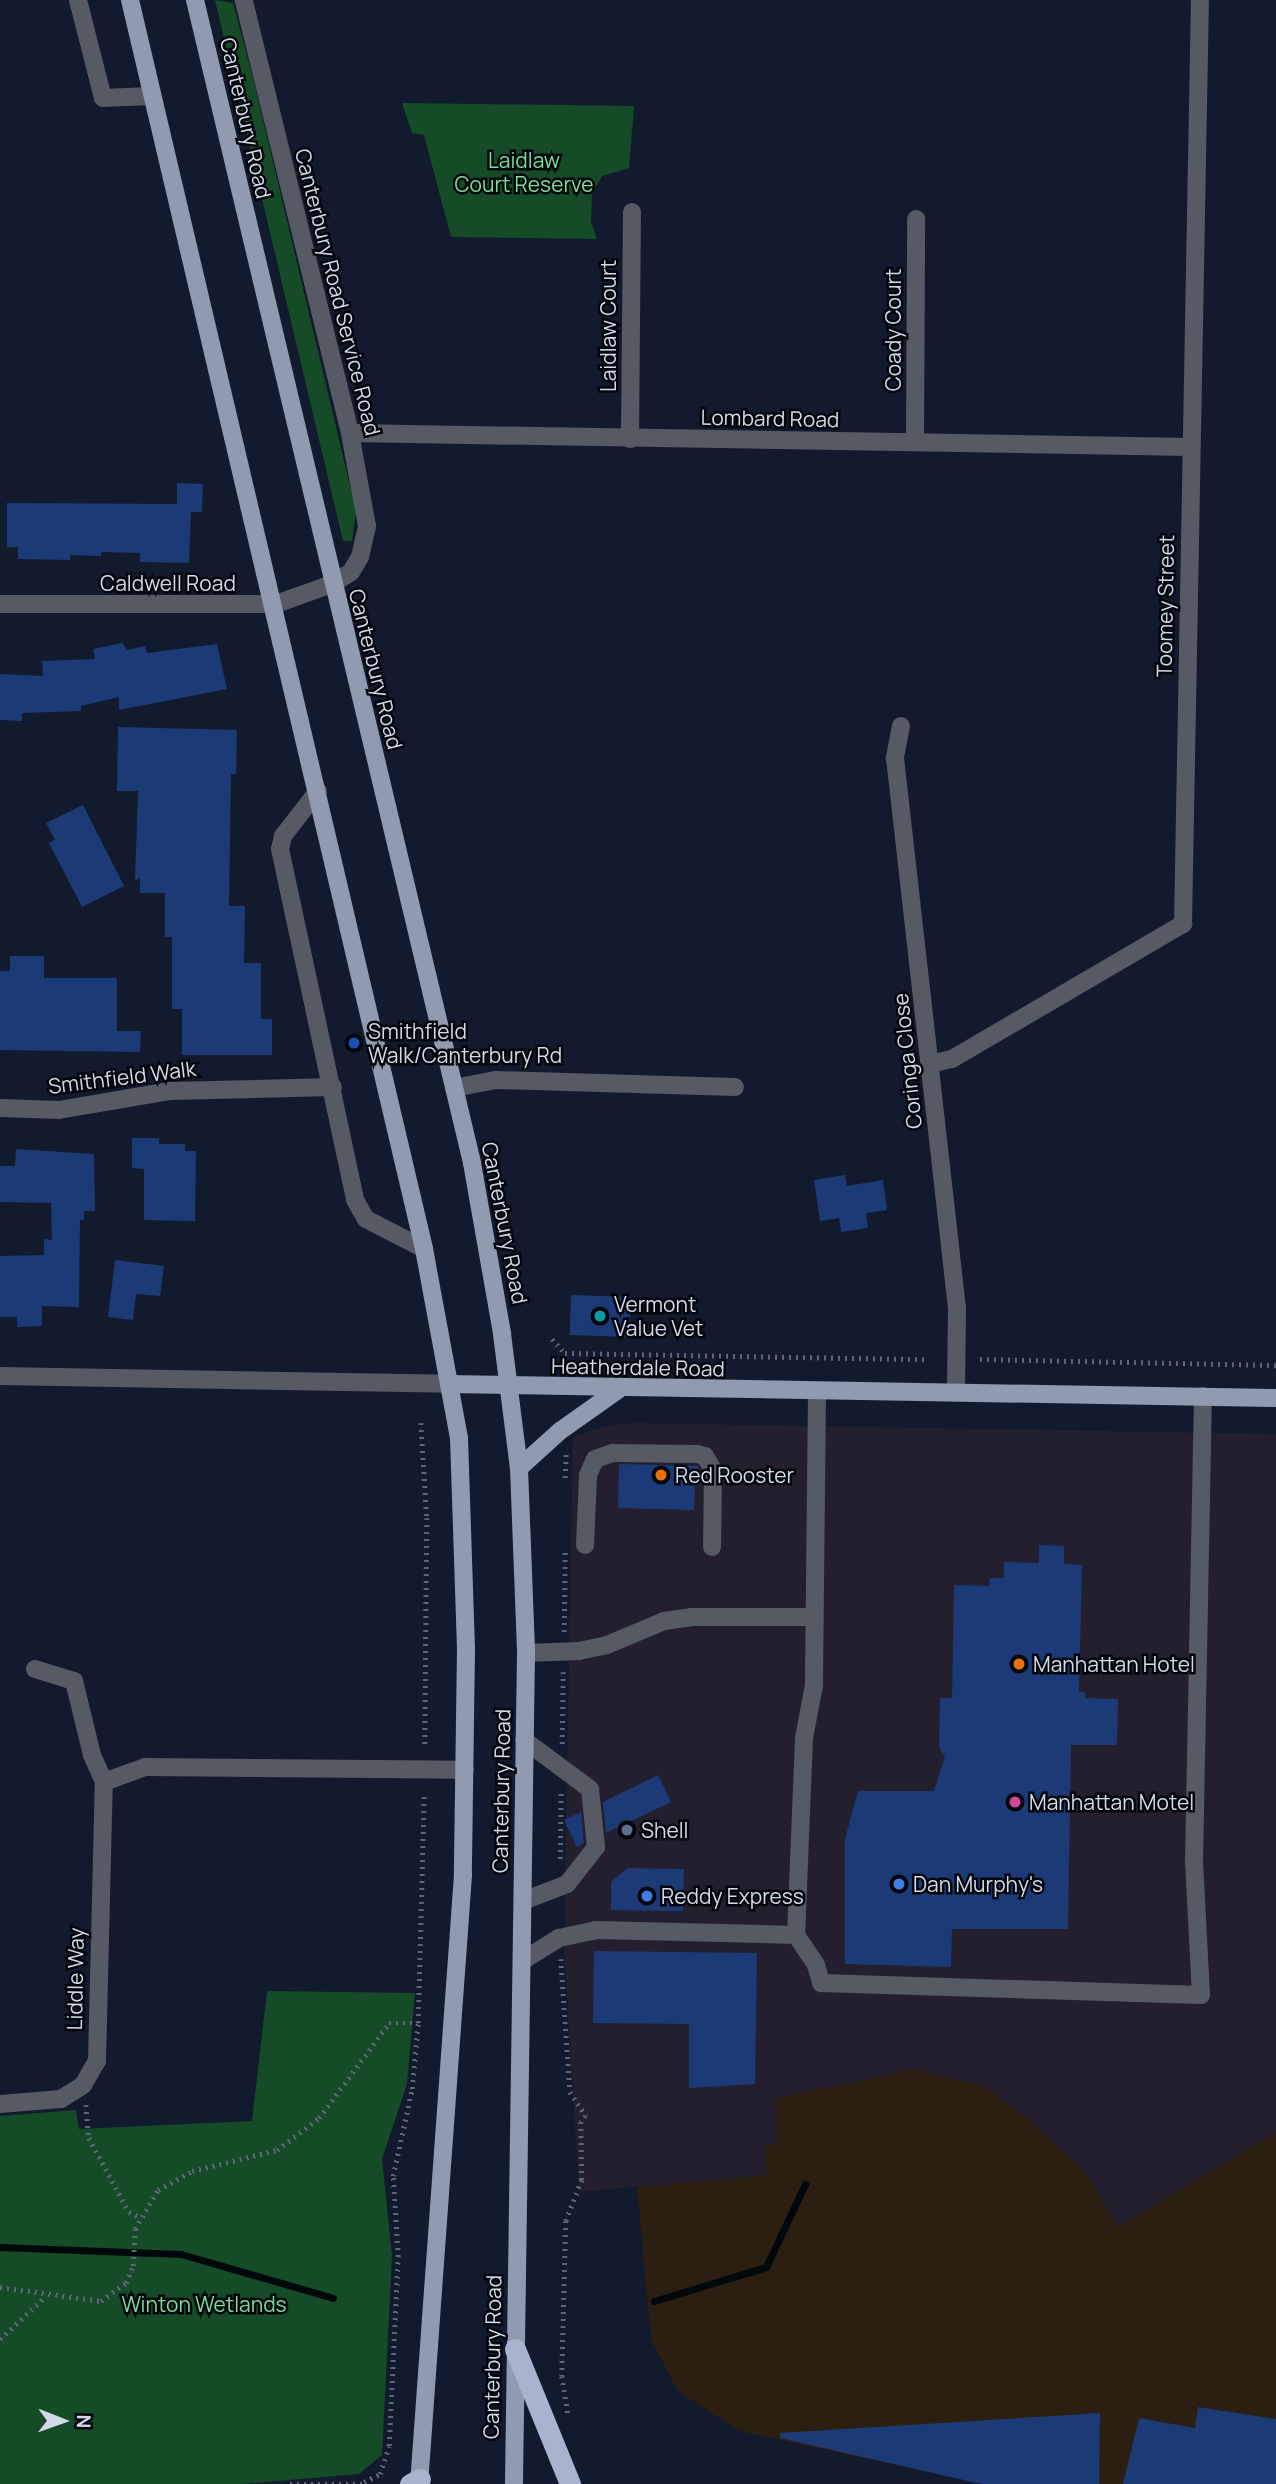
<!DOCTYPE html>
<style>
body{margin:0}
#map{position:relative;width:1276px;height:2484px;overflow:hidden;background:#111b2d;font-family:Manrope,sans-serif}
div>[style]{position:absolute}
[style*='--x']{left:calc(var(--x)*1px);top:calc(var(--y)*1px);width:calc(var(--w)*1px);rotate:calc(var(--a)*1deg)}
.commercial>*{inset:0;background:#241f2e}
.industrial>*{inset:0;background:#2b1f12}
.green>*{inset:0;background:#154b27}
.stream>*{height:7px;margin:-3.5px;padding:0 3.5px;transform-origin:3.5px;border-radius:3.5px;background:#00080c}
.building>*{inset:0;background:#1c3a76;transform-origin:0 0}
.path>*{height:4.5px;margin-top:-2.25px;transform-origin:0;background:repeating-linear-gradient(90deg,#5e6777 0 2px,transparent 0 7px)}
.minor>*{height:18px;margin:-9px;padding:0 9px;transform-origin:9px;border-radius:9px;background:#555a64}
.major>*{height:18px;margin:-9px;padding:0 9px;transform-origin:9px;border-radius:9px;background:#909baf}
.highway>*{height:21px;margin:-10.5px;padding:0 10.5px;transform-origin:10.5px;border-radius:10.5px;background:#a8b4cd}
.dots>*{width:19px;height:19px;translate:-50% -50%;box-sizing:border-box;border:4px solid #03060d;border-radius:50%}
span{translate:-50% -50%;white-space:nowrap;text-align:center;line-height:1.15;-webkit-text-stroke:5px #03060d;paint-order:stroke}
.street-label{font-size:21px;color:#d3dae7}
.park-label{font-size:21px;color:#7ade95}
.poi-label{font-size:21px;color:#d3dae7}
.left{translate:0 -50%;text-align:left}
.north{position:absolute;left:28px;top:2386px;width:70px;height:70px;-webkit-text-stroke:5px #03060d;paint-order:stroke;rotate:91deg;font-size:19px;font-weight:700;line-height:28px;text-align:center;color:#d3dae7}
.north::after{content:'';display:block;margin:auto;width:24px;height:32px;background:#d3dae7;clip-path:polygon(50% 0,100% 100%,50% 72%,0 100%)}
</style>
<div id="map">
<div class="commercial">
<i style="clip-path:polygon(637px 1423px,1276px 1434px,1276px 2132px,1118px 2227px,1086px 2173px,777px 2144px,767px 2175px,579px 2192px,564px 1947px,573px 1437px,609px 1425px)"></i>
</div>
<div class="industrial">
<i style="clip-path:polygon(912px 2070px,983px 2086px,1027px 2118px,1086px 2173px,1118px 2227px,1276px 2132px,1276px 2484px,982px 2484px,739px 2431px,678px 2391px,651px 2340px,637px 2187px,767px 2175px,765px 2145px,777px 2144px,776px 2098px)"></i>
</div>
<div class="green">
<i style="clip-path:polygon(215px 0,233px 3px,254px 82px,356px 511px,352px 541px,343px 541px)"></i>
<i style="clip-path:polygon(402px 103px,634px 106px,629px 168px,602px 176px,592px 194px,591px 222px,597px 239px,451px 237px,424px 135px,412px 133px)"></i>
<i style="clip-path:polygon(267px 1991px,415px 1993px,407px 2084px,382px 2159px,392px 2256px,382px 2455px,359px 2474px,241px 2484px,0 2484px,0 2116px,76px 2110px,79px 2129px,252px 2121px)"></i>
</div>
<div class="stream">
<i style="--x:0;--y:2247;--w:181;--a:2.2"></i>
<i style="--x:181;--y:2254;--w:158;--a:16.1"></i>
<i style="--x:654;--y:2301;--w:117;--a:-16.9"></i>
<i style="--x:766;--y:2267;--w:92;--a:-64.8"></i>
</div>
<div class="building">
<i style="clip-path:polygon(177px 483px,203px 484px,202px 512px,191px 512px,189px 563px,140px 562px,140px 553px,101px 552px,101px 556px,70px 555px,70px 560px,18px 559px,18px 547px,7px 547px,7px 503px,177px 504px)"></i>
<i style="clip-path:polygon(122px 643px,127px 650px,145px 646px,147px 653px,217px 644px,227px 689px,119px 710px,119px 697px,81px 706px,81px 711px,22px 713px,22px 721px,0 720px,0 674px,43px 676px,42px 661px,95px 659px,93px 649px)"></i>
<i style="clip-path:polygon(118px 727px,237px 730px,236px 774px,231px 774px,229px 906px,245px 906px,244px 963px,261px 963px,261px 1019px,272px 1019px,272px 1055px,182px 1055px,182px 1009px,172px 1009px,172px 937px,165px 937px,165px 893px,140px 893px,140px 878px,135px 881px,138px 791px,117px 791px)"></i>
<i style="clip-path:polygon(83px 805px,124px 886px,82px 907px,49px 843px,55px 840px,46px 823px)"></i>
<i style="clip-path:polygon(10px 956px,44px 956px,44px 978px,117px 978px,117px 1031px,141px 1031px,140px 1052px,0 1050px,0 971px,10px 971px)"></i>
<i style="clip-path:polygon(132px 1138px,159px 1138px,159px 1144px,185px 1144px,185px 1151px,196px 1151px,195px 1221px,144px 1220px,144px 1169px,132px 1168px)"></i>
<i style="clip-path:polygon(16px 1149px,94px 1154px,95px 1211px,84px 1211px,84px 1220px,80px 1220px,79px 1307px,42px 1306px,42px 1326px,17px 1327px,17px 1317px,0 1317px,0 1256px,44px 1255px,44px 1239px,52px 1240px,51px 1203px,0 1202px,0 1166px,15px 1166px)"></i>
<i style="clip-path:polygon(845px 1175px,847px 1186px,883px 1180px,887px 1210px,866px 1213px,868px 1228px,841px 1232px,839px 1218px,820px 1221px,814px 1180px)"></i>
<i style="clip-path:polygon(115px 1260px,164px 1266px,160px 1296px,136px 1294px,133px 1320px,108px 1317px)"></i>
<i style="left:571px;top:1295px;width:60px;height:40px;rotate:2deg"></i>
<i style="clip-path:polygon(619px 1464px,698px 1466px,701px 1485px,695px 1485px,694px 1510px,618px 1508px)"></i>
<i style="clip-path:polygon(1039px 1545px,1064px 1546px,1064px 1564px,1082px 1565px,1079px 1692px,1085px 1692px,1085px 1698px,1118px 1699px,1117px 1745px,1071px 1745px,1068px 1929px,952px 1929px,951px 1967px,845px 1964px,845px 1839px,858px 1791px,934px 1791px,945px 1757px,939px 1747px,940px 1698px,952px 1698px,954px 1585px,989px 1586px,990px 1578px,1004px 1578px,1004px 1562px,1039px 1563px)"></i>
<i style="clip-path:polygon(658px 1775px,671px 1802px,606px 1833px,603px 1802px)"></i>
<i style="clip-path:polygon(581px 1812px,584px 1843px,577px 1847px,564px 1820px)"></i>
<i style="clip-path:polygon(627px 1868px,684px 1869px,683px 1911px,611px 1910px,611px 1882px)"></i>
<i style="clip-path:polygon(594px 1951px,757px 1953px,755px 2084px,689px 2088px,689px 2024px,593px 2023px)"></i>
<i style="clip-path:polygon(1198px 2407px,1276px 2419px,1276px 2484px,1123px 2484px,1139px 2418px,1195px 2428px)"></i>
<i style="clip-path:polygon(1100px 2413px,1099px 2484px,981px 2484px,780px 2438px,780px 2433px)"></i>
</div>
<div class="path">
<i style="--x:552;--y:1339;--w:19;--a:47"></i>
<i style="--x:565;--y:1353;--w:361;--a:1"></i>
<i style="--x:980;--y:1359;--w:296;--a:1.2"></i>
<i style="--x:421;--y:1423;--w:95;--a:86.4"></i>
<i style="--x:427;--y:1518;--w:228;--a:90.5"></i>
<i style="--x:565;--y:1478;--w:27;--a:-88"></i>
<i style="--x:564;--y:1632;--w:83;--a:-89.3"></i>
<i style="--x:562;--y:1744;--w:72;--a:-89.2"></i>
<i style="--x:560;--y:1859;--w:68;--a:-89.2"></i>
<i style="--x:561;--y:1959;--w:133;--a:86.1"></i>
<i style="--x:570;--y:2092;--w:29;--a:56"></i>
<i style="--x:586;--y:2116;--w:8;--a:130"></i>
<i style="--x:581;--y:2122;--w:58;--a:89"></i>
<i style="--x:582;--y:2180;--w:44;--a:111.3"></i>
<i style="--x:566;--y:2221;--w:155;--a:91.5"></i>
<i style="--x:562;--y:2376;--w:38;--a:81"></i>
<i style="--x:86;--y:2105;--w:33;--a:85"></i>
<i style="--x:89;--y:2138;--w:84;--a:61.6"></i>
<i style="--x:129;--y:2212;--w:12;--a:24"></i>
<i style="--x:0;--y:2287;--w:102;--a:7.9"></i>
<i style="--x:101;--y:2301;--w:31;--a:-36"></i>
<i style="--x:126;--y:2283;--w:18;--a:-68"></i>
<i style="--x:133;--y:2266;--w:37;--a:-87"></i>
<i style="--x:135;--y:2229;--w:45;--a:-59.5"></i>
<i style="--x:158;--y:2190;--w:39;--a:-29"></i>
<i style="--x:192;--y:2171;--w:88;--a:-13.9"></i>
<i style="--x:277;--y:2150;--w:53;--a:-37.3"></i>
<i style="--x:319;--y:2118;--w:118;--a:-53.6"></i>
<i style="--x:389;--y:2023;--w:29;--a:0"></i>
<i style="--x:0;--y:2339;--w:63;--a:-43.1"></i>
<i style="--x:364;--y:2482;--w:18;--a:-27"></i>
<i style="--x:380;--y:2474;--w:29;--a:-72"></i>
<i style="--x:389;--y:2446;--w:189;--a:-87.3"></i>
<i style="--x:398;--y:2257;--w:81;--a:-93.5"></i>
<i style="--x:393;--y:2176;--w:89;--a:-77.7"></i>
<i style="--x:412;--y:2089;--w:66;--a:-84.8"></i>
<i style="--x:418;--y:2023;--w:229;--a:-88.5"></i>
<i style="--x:290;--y:2484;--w:74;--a:0"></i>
</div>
<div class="minor">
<i style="--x:78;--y:0;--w:101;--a:75.7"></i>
<i style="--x:103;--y:98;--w:48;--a:-2.4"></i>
<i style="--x:350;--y:433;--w:840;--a:0.95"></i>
<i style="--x:630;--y:439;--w:227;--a:-89.5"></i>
<i style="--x:915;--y:442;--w:223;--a:-89.7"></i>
<i style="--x:0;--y:604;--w:276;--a:0"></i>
<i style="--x:276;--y:604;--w:59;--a:-19.7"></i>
<i style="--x:332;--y:584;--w:22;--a:-32"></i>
<i style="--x:351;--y:572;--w:17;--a:-59"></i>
<i style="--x:360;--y:557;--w:32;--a:-77"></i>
<i style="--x:367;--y:526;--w:95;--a:-100.4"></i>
<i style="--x:350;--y:433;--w:446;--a:-103.8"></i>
<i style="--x:901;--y:726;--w:33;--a:101"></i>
<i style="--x:895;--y:758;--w:553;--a:83.57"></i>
<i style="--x:957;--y:1308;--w:84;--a:90.7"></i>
<i style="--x:318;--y:791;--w:57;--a:127.9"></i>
<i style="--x:283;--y:836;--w:13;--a:103"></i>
<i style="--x:280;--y:849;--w:359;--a:77.9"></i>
<i style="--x:355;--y:1200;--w:22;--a:60"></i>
<i style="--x:366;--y:1219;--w:65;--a:27.3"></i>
<i style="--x:930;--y:1064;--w:23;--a:-13"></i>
<i style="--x:952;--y:1059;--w:268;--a:-30.3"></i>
<i style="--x:1183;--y:924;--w:924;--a:-88.95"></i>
<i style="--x:454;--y:1088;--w:43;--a:-10.8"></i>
<i style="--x:496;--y:1080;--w:239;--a:1.7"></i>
<i style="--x:0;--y:1108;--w:59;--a:1.9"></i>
<i style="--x:59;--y:1110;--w:113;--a:-9.7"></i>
<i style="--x:170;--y:1091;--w:163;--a:-1.4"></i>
<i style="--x:0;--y:1376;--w:449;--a:1"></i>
<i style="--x:817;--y:1392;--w:293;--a:90.6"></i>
<i style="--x:814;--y:1685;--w:54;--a:100.7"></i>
<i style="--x:804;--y:1738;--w:197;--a:92.3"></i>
<i style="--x:796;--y:1935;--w:36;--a:56"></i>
<i style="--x:816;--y:1965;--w:19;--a:74"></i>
<i style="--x:821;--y:1983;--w:380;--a:1.8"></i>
<i style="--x:1201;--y:1995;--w:133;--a:-93"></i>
<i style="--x:1194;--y:1862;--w:466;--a:-88.9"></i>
<i style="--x:585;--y:1545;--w:70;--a:-87.5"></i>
<i style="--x:588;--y:1475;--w:17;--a:-66"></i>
<i style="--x:595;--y:1459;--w:18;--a:-19"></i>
<i style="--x:612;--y:1453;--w:85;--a:0.7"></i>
<i style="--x:697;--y:1454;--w:8;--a:14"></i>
<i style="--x:705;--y:1456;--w:16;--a:60"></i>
<i style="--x:713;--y:1470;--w:77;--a:90.7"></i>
<i style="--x:526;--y:1653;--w:53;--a:-2.2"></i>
<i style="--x:579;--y:1651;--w:29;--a:-12"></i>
<i style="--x:607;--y:1645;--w:62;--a:-22.8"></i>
<i style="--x:664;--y:1621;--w:27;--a:-8"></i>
<i style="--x:691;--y:1617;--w:122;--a:0"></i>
<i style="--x:35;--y:1669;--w:41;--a:17.1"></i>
<i style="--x:74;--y:1681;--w:76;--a:76.3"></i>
<i style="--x:92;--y:1755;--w:30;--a:66"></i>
<i style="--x:523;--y:1901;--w:47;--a:-21.1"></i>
<i style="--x:567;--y:1884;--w:47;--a:-51.9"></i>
<i style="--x:596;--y:1847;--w:58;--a:-95.9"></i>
<i style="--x:590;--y:1789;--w:82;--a:-143.4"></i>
<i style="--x:522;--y:1961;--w:44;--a:-31.9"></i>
<i style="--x:559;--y:1938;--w:38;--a:-12"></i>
<i style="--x:596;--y:1930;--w:200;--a:1.4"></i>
<i style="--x:0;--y:2104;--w:61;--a:-4.7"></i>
<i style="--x:61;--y:2099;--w:26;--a:-32"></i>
<i style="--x:83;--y:2085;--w:28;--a:-60"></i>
<i style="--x:97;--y:2061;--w:279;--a:-88.6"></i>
<i style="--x:104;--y:1782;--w:44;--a:-20.1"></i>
<i style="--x:145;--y:1767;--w:320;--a:0.5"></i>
</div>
<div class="major">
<i style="--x:130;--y:0;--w:1283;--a:76.75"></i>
<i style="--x:424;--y:1249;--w:192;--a:79.5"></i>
<i style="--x:459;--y:1438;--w:210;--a:88.1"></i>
<i style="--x:466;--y:1648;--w:227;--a:90.8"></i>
<i style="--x:463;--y:1875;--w:611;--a:94.13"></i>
<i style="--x:195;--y:0;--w:1196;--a:76.6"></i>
<i style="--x:472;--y:1163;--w:174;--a:80"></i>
<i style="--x:502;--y:1334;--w:135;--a:82.8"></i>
<i style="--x:519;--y:1468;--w:185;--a:87.8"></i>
<i style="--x:526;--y:1653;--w:831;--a:90.83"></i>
<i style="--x:449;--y:1384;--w:827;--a:0.97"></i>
<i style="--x:519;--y:1468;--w:55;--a:-42.1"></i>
<i style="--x:560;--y:1431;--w:72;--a:-35.4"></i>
</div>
<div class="highway">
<i style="--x:515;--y:2349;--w:146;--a:67.8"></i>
<i style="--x:410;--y:2484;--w:11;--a:-27"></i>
</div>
<div class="dots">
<i style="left:354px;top:1043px;background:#1a4fb4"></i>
<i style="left:600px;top:1316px;background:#0f9aa8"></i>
<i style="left:661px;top:1475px;background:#e8710a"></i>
<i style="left:1019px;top:1664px;background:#e8710a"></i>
<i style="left:1015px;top:1802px;background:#d1479c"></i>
<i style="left:627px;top:1830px;background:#5c6f8a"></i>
<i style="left:899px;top:1884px;background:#3f7fe0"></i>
<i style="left:647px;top:1896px;background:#3f7fe0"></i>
</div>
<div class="street-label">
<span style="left:246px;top:118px;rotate:77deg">Canterbury Road</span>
<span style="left:338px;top:292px;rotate:76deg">Canterbury Road Service Road</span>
<span style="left:608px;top:326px;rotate:-90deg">Laidlaw Court</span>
<span style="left:893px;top:330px;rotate:-90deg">Coady Court</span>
<span style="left:770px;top:418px;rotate:1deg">Lombard Road</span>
<span style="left:168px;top:583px">Caldwell Road</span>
<span style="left:1165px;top:606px;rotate:-89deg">Toomey Street</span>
<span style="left:376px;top:669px;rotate:76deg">Canterbury Road</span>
<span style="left:907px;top:1061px;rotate:-96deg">Coringa Close</span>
<span style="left:122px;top:1077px;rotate:-7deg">Smithfield Walk</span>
<span style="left:505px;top:1223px;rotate:79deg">Canterbury Road</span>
<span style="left:638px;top:1367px;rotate:1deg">Heatherdale Road</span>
<span style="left:501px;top:1791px;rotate:-89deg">Canterbury Road</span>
<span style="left:75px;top:1979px;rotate:-89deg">Liddle Way</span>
<span style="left:492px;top:2357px;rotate:-89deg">Canterbury Road</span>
</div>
<div class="park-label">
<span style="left:524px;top:172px">Laidlaw<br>Court Reserve</span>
<span style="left:204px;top:2304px">Winton Wetlands</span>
</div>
<div class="poi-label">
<span class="left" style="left:368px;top:1043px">Smithfield<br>Walk/Canterbury Rd</span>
<span class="left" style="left:614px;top:1316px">Vermont<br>Value Vet</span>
<span class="left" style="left:675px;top:1475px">Red Rooster</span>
<span class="left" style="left:1033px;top:1664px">Manhattan Hotel</span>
<span class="left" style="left:1029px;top:1802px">Manhattan Motel</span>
<span class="left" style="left:641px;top:1830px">Shell</span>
<span class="left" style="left:913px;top:1884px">Dan Murphy's</span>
<span class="left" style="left:661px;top:1896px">Reddy Express</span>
</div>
<div class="north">N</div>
</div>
